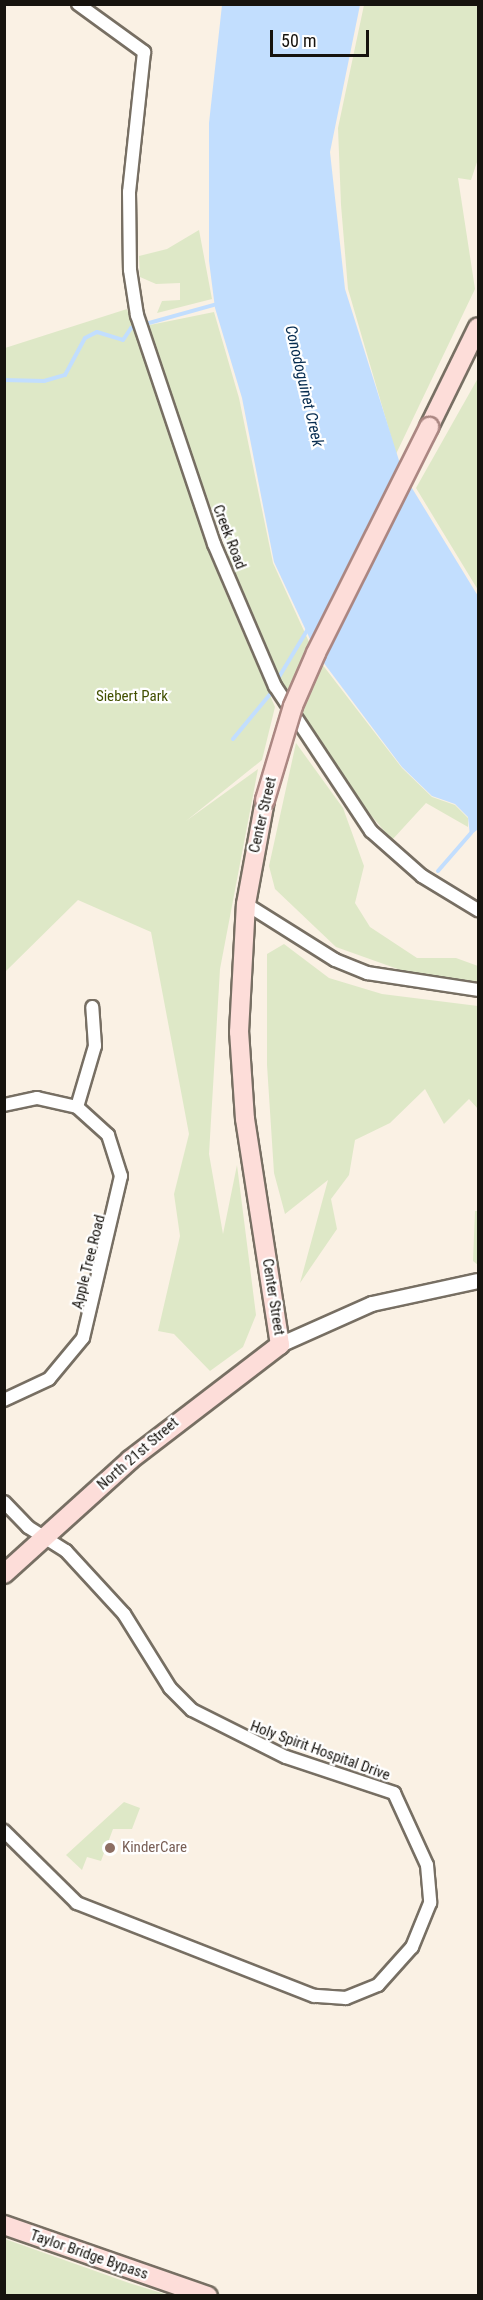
<!DOCTYPE html>
<style>
body{margin:0}
#map{position:relative;width:483px;height:2300px;overflow:hidden;background:#faf1e4;font-family:"Roboto Condensed",sans-serif}
div>[style]{position:absolute}
[style*='--x']{left:calc(var(--x)*1px);top:calc(var(--y)*1px);width:calc(var(--w)*1px);rotate:calc(var(--a)*1deg)}
.green>*{inset:0;background:#dee8c7}
.water>*{inset:0;background:#c2defe}
.stream>*{height:4px;margin:-2px;padding:0 2px;transform-origin:2px;border-radius:2px;background:#c2defe}
.roads{filter:drop-shadow(2px 0 #776f63) drop-shadow(-2px 0 #776f63) drop-shadow(0 2px #776f63) drop-shadow(0 -2px #776f63)}
.minor>*{height:12px;margin:-6px;padding:0 6px;transform-origin:6px;border-radius:6px;background:#fff}
.tertiary>*{height:14px;margin:-7px;padding:0 7px;transform-origin:7px;border-radius:7px;background:#fff}
.primary>*{height:18px;margin:-9px;padding:0 9px;transform-origin:9px;border-radius:9px;background:#fdddd9}
.bridges{filter:drop-shadow(2px 0 #ab8782) drop-shadow(-2px 0 #ab8782) drop-shadow(0 2px #ab8782) drop-shadow(0 -2px #ab8782)}
.primary-bridge>*{height:18px;margin:-9px;padding:0 9px;transform-origin:9px;border-radius:9px;background:#fdddd9}
.dots>*{width:16px;height:16px;translate:-50% -50%;box-sizing:border-box;border:3px solid #fff;border-radius:50%}
span{translate:-50% -50%;white-space:nowrap;text-align:center;line-height:1.15;-webkit-text-stroke:4.5px #fff;paint-order:stroke}
.street-label{font-size:15px;color:#16130e}
.park-label{font-size:15px;color:#425000}
.education-label{font-size:15px;color:#785e54}
.left{translate:0 -50%;text-align:left}
.water-label{font-size:16px;color:#052b4f;font-style:italic}
.frame{position:absolute;inset:0;border:6px solid #16130e;pointer-events:none}
.scale{position:absolute;left:270px;top:30px;width:99px;height:27px;box-sizing:border-box;border:3px solid #16130e;border-top:0;padding-left:8px;font-size:18px;line-height:21px;white-space:nowrap;color:#16130e;-webkit-text-stroke:4px #fff;paint-order:stroke}
</style>
<div id="map">
<div class="green">
<i style="clip-path:polygon(364px 5px,478px 5px,478px 159px,471px 180px,458px 178px,475px 289px,396px 454px,348px 289px,341px 205px,338px 128px)"></i>
<i style="clip-path:polygon(199px 230px,212px 299px,157px 313px,162px 301px,180px 300px,180px 283px,156px 284px,140px 277px,139px 256px,167px 249px)"></i>
<i style="clip-path:polygon(127px 309px,223px 587px,275px 707px,262px 760px,186px 821px,258px 769px,220px 969px,209px 1154px,223px 1234px,237px 1165px,256px 1315px,243px 1347px,210px 1371px,174px 1334px,158px 1331px,180px 1236px,174px 1194px,189px 1134px,151px 932px,78px 900px,5px 972px,5px 348px)"></i>
<i style="clip-path:polygon(214px 312px,239px 398px,273px 563px,315px 655px,402px 768px,432px 797px,455px 805px,468px 818px,468px 827px,426px 803px,392px 840px,346px 786px,279px 677px,241px 590px,145px 326px)"></i>
<i style="clip-path:polygon(478px 378px,478px 590px,416px 488px)"></i>
<i style="clip-path:polygon(296px 743px,343px 808px,364px 866px,355px 903px,370px 927px,417px 958px,456px 958px,478px 966px,478px 984px,409px 973px,336px 947px,275px 889px,269px 866px)"></i>
<i style="clip-path:polygon(284px 944px,329px 978px,382px 994px,478px 1006px,478px 1109px,469px 1099px,444px 1124px,425px 1089px,390px 1123px,355px 1140px,349px 1175px,331px 1199px,337px 1229px,300px 1283px,328px 1180px,285px 1214px,274px 1173px,267px 1065px,267px 954px)"></i>
<i style="clip-path:polygon(475px 1211px,478px 1211px,478px 1265px,473px 1261px)"></i>
<i style="clip-path:polygon(124px 1802px,140px 1808px,132px 1829px,113px 1829px,101px 1861px,87px 1857px,82px 1870px,66px 1855px)"></i>
<i style="clip-path:polygon(5px 2239px,129px 2283px,168px 2295px,5px 2295px)"></i>
</div>
<div class="water">
<i style="clip-path:polygon(222px 5px,360px 5px,330px 152px,345px 289px,402px 470px,316px 652px,274px 562px,242px 398px,215px 308px,209px 261px,209px 123px)"></i>
<i style="clip-path:polygon(404px 475px,478px 596px,478px 829px,470px 836px,468px 817px,455px 804px,432px 796px,402px 767px,317px 654px)"></i>
</div>
<div class="stream">
<i style="--x:4;--y:380;--w:40;--a:1.4"></i>
<i style="--x:44;--y:381;--w:22;--a:-16"></i>
<i style="--x:65;--y:375;--w:42;--a:-61.6"></i>
<i style="--x:85;--y:338;--w:13;--a:-27"></i>
<i style="--x:97;--y:332;--w:27;--a:17"></i>
<i style="--x:123;--y:340;--w:14;--a:-56"></i>
<i style="--x:131;--y:328;--w:89;--a:-15.6"></i>
<i style="--x:279;--y:677;--w:56;--a:-58.9"></i>
<i style="--x:233;--y:739;--w:60;--a:-50.4"></i>
<i style="--x:438;--y:871;--w:50;--a:-49"></i>
</div>
<div class="roads">
<div class="minor">
<i style="--x:78;--y:4;--w:82;--a:36"></i>
<i style="--x:144;--y:52;--w:141;--a:96.1"></i>
<i style="--x:129;--y:192;--w:78;--a:89.3"></i>
<i style="--x:130;--y:270;--w:46;--a:81.2"></i>
<i style="--x:137;--y:315;--w:242;--a:71.4"></i>
<i style="--x:214;--y:544;--w:155;--a:66.8"></i>
<i style="--x:275;--y:686;--w:174;--a:56.5"></i>
<i style="--x:371;--y:831;--w:68;--a:41.4"></i>
<i style="--x:422;--y:876;--w:66;--a:31.3"></i>
<i style="--x:246;--y:904;--w:105;--a:32.2"></i>
<i style="--x:335;--y:960;--w:35;--a:22"></i>
<i style="--x:367;--y:973;--w:112;--a:8.7"></i>
<i style="--x:4;--y:1105;--w:34;--a:-12"></i>
<i style="--x:37;--y:1098;--w:41;--a:12.7"></i>
<i style="--x:77;--y:1107;--w:42;--a:42.1"></i>
<i style="--x:108;--y:1135;--w:43;--a:72.4"></i>
<i style="--x:121;--y:1176;--w:166;--a:103.2"></i>
<i style="--x:83;--y:1338;--w:53;--a:129.7"></i>
<i style="--x:49;--y:1379;--w:50;--a:155"></i>
<i style="--x:77;--y:1107;--w:64;--a:-73.6"></i>
<i style="--x:95;--y:1046;--w:39;--a:-94"></i>
<i style="--x:4;--y:1502;--w:35;--a:46"></i>
<i style="--x:28;--y:1527;--w:45;--a:32.3"></i>
<i style="--x:66;--y:1551;--w:86;--a:47.4"></i>
<i style="--x:124;--y:1614;--w:87;--a:58.1"></i>
<i style="--x:170;--y:1688;--w:31;--a:45"></i>
<i style="--x:192;--y:1710;--w:105;--a:26.6"></i>
<i style="--x:286;--y:1757;--w:114;--a:18.4"></i>
<i style="--x:394;--y:1793;--w:79;--a:65.4"></i>
<i style="--x:427;--y:1865;--w:38;--a:85"></i>
<i style="--x:430;--y:1903;--w:48;--a:112.2"></i>
<i style="--x:412;--y:1947;--w:51;--a:131.8"></i>
<i style="--x:378;--y:1985;--w:35;--a:158"></i>
<i style="--x:346;--y:1998;--w:32;--a:-176"></i>
<i style="--x:314;--y:1996;--w:255;--a:-158.6"></i>
<i style="--x:77;--y:1903;--w:103;--a:-135.4"></i>
</div>
<div class="tertiary">
<i style="--x:280;--y:1345;--w:101;--a:-24"></i>
<i style="--x:372;--y:1304;--w:108;--a:-12.2"></i>
</div>
<div class="primary">
<i style="--x:429;--y:427;--w:111;--a:-63.9"></i>
<i style="--x:4;--y:1574;--w:170;--a:-42.1"></i>
<i style="--x:130;--y:1460;--w:189;--a:-37.5"></i>
<i style="--x:280;--y:1345;--w:229;--a:-98.8"></i>
<i style="--x:245;--y:1119;--w:87;--a:-93.9"></i>
<i style="--x:239;--y:1032;--w:128;--a:-86.9"></i>
<i style="--x:246;--y:904;--w:106;--a:-79.6"></i>
<i style="--x:4;--y:2225;--w:216;--a:19.2"></i>
</div>
</div>
<div class="bridges">
<div class="primary-bridge">
<i style="--x:265;--y:800;--w:98;--a:-73.4"></i>
<i style="--x:293;--y:706;--w:58;--a:-66.5"></i>
<i style="--x:316;--y:653;--w:253;--a:-63.4"></i>
</div>
</div>
<div class="dots">
<i style="left:110px;top:1848px;background:#8d6e63"></i>
</div>
<div class="street-label">
<span style="left:229px;top:537px;rotate:69deg">Creek Road</span>
<span style="left:263px;top:815px;rotate:-77deg">Center Street</span>
<span style="left:89px;top:1262px;rotate:-76deg">Apple Tree Road</span>
<span style="left:273px;top:1297px;rotate:81deg">Center Street</span>
<span style="left:138px;top:1454px;rotate:-41deg">North 21st Street</span>
<span style="left:320px;top:1751px;rotate:20deg">Holy Spirit Hospital Drive</span>
<span style="left:89px;top:2255px;rotate:19deg">Taylor Bridge Bypass</span>
</div>
<div class="park-label">
<span style="left:132px;top:697px">Siebert Park</span>
</div>
<div class="education-label">
<span class="left" style="left:122px;top:1848px">KinderCare</span>
</div>
<div class="water-label">
<span style="left:304px;top:386px;rotate:77deg">Conodoguinet Creek</span>
</div>
<div class="frame"></div>
<div class="scale">50 m</div>
</div>
